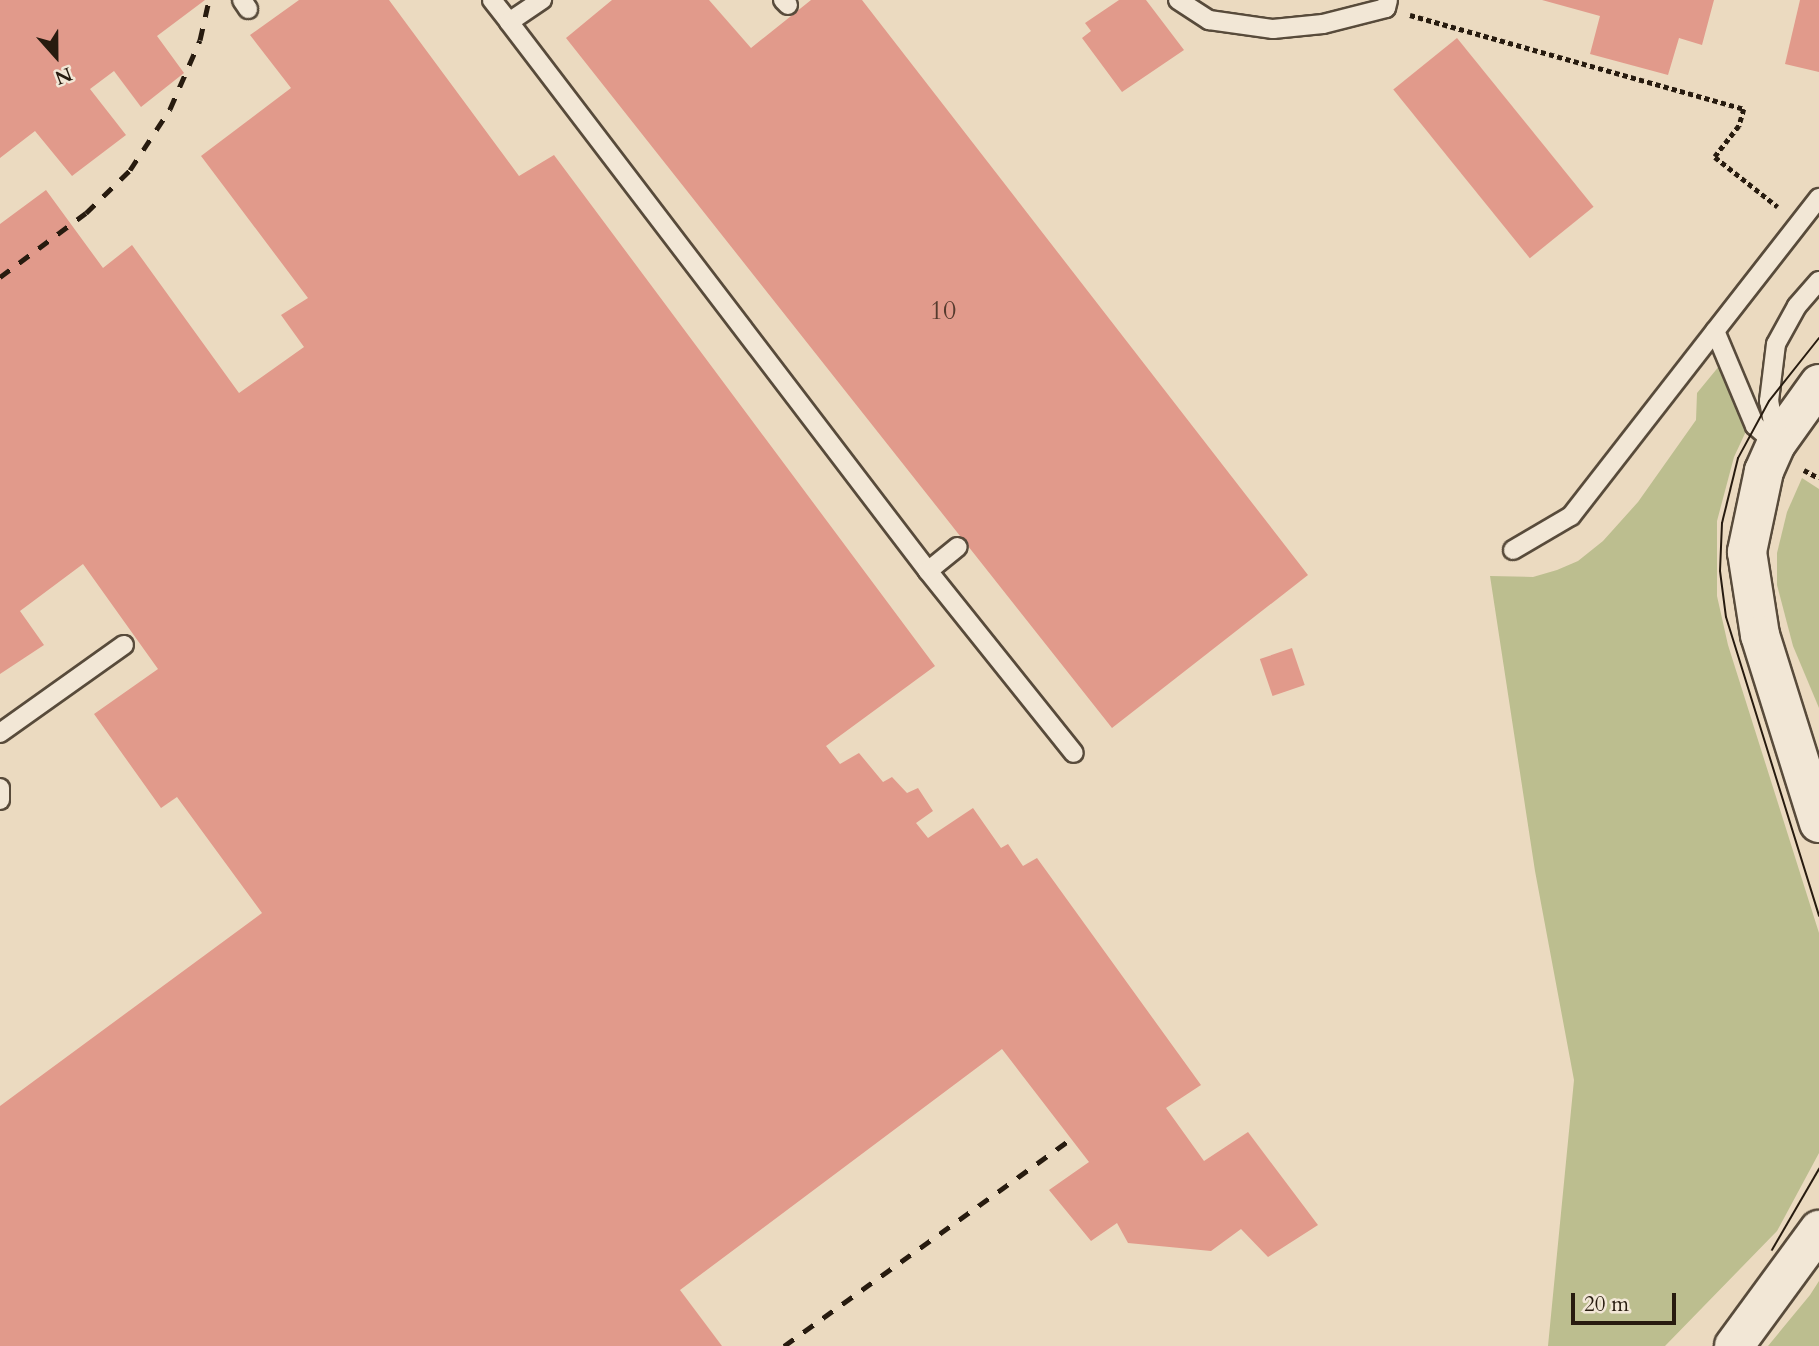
<!DOCTYPE html>
<style>
body{margin:0}
#map{position:relative;width:1819px;height:1346px;overflow:hidden;background:#ebdac0;font-family:Cardo,serif}
div>[style]{position:absolute}
[style*='--x']{left:calc(var(--x)*1px);top:calc(var(--y)*1px);width:calc(var(--w)*1px);rotate:calc(var(--a)*1deg)}
.green>*{inset:0;background:#bcbe8f}
.building>*{inset:0;background:#e19a8b;transform-origin:0 0}
.path>*{height:4.5px;margin-top:-2.25px;transform-origin:0;background:repeating-linear-gradient(90deg,#271b0f 0 5px,transparent 0 8.5px)}
.roads{filter:drop-shadow(2px 0 #584b3b) drop-shadow(-2px 0 #584b3b) drop-shadow(0 2px #584b3b) drop-shadow(0 -2px #584b3b)}
.lane>*{height:18px;margin:-9px;padding:0 9px;transform-origin:9px;border-radius:9px;background:#f2e7d6}
.secondary>*{height:38px;margin:-19px;padding:0 19px;transform-origin:19px;border-radius:19px;background:#f2e7d6}
.tram>*{height:2px;margin:-1px;padding:0 1px;transform-origin:1px;border-radius:1px;background:#271b0f}
.rail>*{height:5px;margin-top:-2.5px;transform-origin:0;background:repeating-linear-gradient(90deg,#271b0f 0 12px,transparent 0 24px)}
span{translate:-50% -50%;white-space:nowrap;text-align:center;line-height:1.15;-webkit-text-stroke:7px #f2e7d6;paint-order:stroke}
.number-label{font-size:26px;color:#563b2e}
.number-label span{-webkit-text-stroke-width:0}
.north{position:absolute;left:21px;top:21px;width:70px;height:70px;-webkit-text-stroke:5px #f2e7d6;paint-order:stroke;rotate:159deg;font-size:19px;font-weight:700;line-height:28px;text-align:center;color:#271b0f}
.north::after{content:'';display:block;margin:auto;width:24px;height:32px;background:#271b0f;clip-path:polygon(50% 0,100% 100%,50% 72%,0 100%)}
.scale{position:absolute;left:1571px;top:1293px;width:105px;height:32px;box-sizing:border-box;border:4px solid #271b0f;border-top:0;padding-left:9px;font-size:21px;line-height:24px;white-space:nowrap;color:#271b0f;-webkit-text-stroke:5px #f2e7d6;paint-order:stroke}
</style>
<div id="map">
<div class="green">
<i style="clip-path:polygon(1720px 365px,1748px 427px,1734px 457px,1717px 521px,1717px 596px,1728px 645px,1819px 933px,1819px 1153px,1777px 1231px,1665px 1346px,1548px 1346px,1574px 1080px,1535px 871px,1490px 576px,1533px 577px,1557px 570px,1578px 561px,1603px 541px,1638px 502px,1696px 420px,1697px 393px)"></i>
<i style="clip-path:polygon(1802px 478px,1819px 489px,1819px 708px,1793px 646px,1777px 585px,1777px 553px,1787px 512px)"></i>
<i style="clip-path:polygon(1819px 1281px,1819px 1346px,1768px 1346px,1810px 1295px)"></i>
</div>
<div class="building">
<i style="clip-path:polygon(0 0,205px 0,157px 36px,184px 73px,141px 107px,114px 71px,90px 89px,126px 135px,72px 176px,35px 131px,0 158px)"></i>
<i style="clip-path:polygon(299px 0,389px 0,519px 176px,554px 155px,935px 666px,826px 746px,840px 764px,859px 753px,883px 782px,892px 777px,907px 793px,918px 788px,933px 811px,916px 823px,928px 838px,973px 808px,1001px 848px,1008px 844px,1023px 866px,1037px 858px,1201px 1085px,1166px 1108px,1204px 1161px,1248px 1132px,1318px 1225px,1268px 1257px,1241px 1229px,1211px 1251px,1128px 1243px,1117px 1223px,1091px 1241px,1049px 1190px,1089px 1162px,1002px 1049px,680px 1290px,722px 1346px,0 1346px,0 1106px,262px 913px,177px 797px,161px 808px,94px 714px,158px 669px,83px 564px,20px 611px,44px 645px,0 674px,0 224px,46px 190px,103px 268px,132px 245px,239px 393px,304px 347px,281px 315px,308px 298px,201px 156px,291px 88px,250px 35px)"></i>
<i style="clip-path:polygon(612px 0,709px 0,751px 48px,811px 0,862px 0,1308px 575px,1112px 728px,566px 38px)"></i>
<i style="clip-path:polygon(1119px 0,1146px 0,1184px 50px,1122px 92px,1082px 38px,1091px 31px,1085px 23px)"></i>
<i style="clip-path:polygon(1542px 0,1714px 0,1702px 45px,1679px 38px,1668px 75px,1590px 54px,1600px 16px)"></i>
<i style="clip-path:polygon(1800px 0,1819px 0,1819px 72px,1785px 64px)"></i>
<i style="left:1457px;top:38px;width:217px;height:82px;rotate:51deg"></i>
<i style="left:1292px;top:648px;width:39px;height:34px;rotate:71deg"></i>
</div>
<div class="path">
<i style="--x:1410;--y:15;--w:347;--a:15.7"></i>
<i style="--x:1744;--y:109;--w:18;--a:106"></i>
<i style="--x:1739;--y:126;--w:39;--a:128"></i>
<i style="--x:1715;--y:157;--w:80;--a:38.4"></i>
<i style="--x:1804;--y:470;--w:17;--a:28"></i>
</div>
<div class="roads">
<div class="lane">
<i style="--x:242;--y:0;--w:11;--a:56"></i>
<i style="--x:492;--y:0;--w:28;--a:52"></i>
<i style="--x:509;--y:22;--w:40;--a:-34"></i>
<i style="--x:783;--y:0;--w:7;--a:45"></i>
<i style="--x:1178;--y:0;--w:37;--a:33"></i>
<i style="--x:1209;--y:20;--w:65;--a:8"></i>
<i style="--x:1273;--y:29;--w:50;--a:-5.7"></i>
<i style="--x:1323;--y:24;--w:65;--a:-14.3"></i>
<i style="--x:1386;--y:8;--w:8;--a:-76"></i>
<i style="--x:509;--y:22;--w:691;--a:52.65"></i>
<i style="--x:928;--y:571;--w:233;--a:51.3"></i>
<i style="--x:1776;--y:440;--w:40;--a:-100"></i>
<i style="--x:1769;--y:401;--w:57;--a:-83"></i>
<i style="--x:1776;--y:344;--w:43;--a:-61.1"></i>
<i style="--x:1797;--y:306;--w:33;--a:-49"></i>
<i style="--x:1776;--y:444;--w:28;--a:-139"></i>
<i style="--x:1755;--y:426;--w:103;--a:-112.8"></i>
<i style="--x:1715;--y:331;--w:169;--a:-52"></i>
<i style="--x:1513;--y:550;--w:67;--a:-30.4"></i>
<i style="--x:1571;--y:516;--w:234;--a:-52.1"></i>
<i style="--x:928;--y:571;--w:38;--a:-39"></i>
<i style="--x:0;--y:733;--w:152;--a:-35.4"></i>
<i style="--x:0;--y:788;--w:12;--a:90"></i>
</div>
<div class="secondary">
<i style="--x:1819;--y:384;--w:74;--a:125.6"></i>
<i style="--x:1776;--y:444;--w:30;--a:114"></i>
<i style="--x:1764;--y:471;--w:83;--a:101.9"></i>
<i style="--x:1747;--y:552;--w:84;--a:81.1"></i>
<i style="--x:1760;--y:635;--w:197;--a:72.6"></i>
<i style="--x:1734;--y:1346;--w:144;--a:-53.8"></i>
</div>
</div>
<div class="tram">
<i style="--x:1819;--y:338;--w:80;--a:128.4"></i>
<i style="--x:1769;--y:401;--w:65;--a:118.5"></i>
<i style="--x:1738;--y:458;--w:67;--a:103.8"></i>
<i style="--x:1722;--y:523;--w:48;--a:92.4"></i>
<i style="--x:1720;--y:571;--w:46;--a:82.6"></i>
<i style="--x:1726;--y:617;--w:313;--a:72.7"></i>
<i style="--x:1772;--y:1250;--w:94;--a:-59.9"></i>
</div>
<div class="rail">
<i style="--x:0;--y:277;--w:107;--a:-36.7"></i>
<i style="--x:86;--y:213;--w:62;--a:-44.3"></i>
<i style="--x:130;--y:170;--w:73;--a:-56.7"></i>
<i style="--x:170;--y:109;--w:75;--a:-66.5"></i>
<i style="--x:200;--y:40;--w:41;--a:-77.3"></i>
<i style="--x:784;--y:1346;--w:352;--a:-35.8"></i>
</div>
<div class="number-label">
<span style="left:943px;top:311px">10</span>
</div>
<div class="north">N</div>
<div class="scale">20 m</div>
</div>
